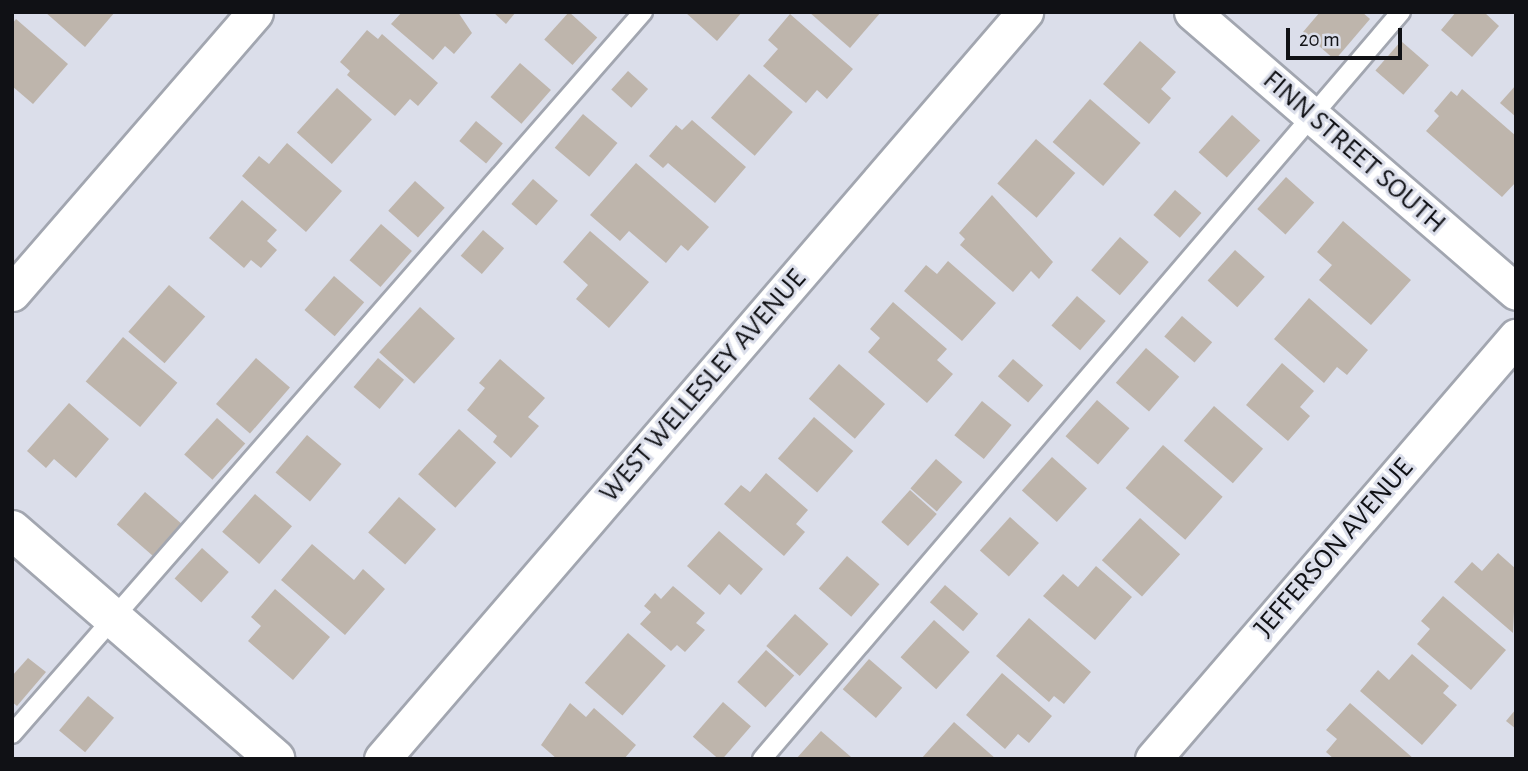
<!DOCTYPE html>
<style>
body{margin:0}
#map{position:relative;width:1528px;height:771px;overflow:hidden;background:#dbdeea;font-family:"Alegreya Sans",sans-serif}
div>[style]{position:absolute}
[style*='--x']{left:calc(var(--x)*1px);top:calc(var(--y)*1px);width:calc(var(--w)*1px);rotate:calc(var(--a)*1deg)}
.building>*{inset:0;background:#beb5ac;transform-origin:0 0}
.roads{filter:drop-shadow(2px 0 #a2a6b0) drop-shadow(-2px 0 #a2a6b0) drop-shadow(0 2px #a2a6b0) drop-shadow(0 -2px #a2a6b0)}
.service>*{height:18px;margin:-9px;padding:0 9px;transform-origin:9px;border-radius:9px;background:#fff}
.minor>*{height:35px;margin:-17.5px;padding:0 17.5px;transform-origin:17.5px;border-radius:17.5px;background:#fff}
.secondary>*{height:38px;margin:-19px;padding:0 19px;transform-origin:19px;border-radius:19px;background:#fff}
span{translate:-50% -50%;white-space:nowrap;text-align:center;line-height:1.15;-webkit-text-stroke:6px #dbdeea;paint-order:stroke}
.street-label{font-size:28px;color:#101115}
.frame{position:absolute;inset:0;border:14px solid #101115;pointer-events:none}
.scale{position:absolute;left:1286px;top:28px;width:116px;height:32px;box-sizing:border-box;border:4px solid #101115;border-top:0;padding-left:9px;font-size:21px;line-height:24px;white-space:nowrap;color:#101115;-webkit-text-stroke:5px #dbdeea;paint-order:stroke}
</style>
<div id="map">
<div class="building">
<i style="clip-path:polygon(45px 12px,115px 12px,85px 47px)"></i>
<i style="clip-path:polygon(402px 12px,458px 12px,472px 33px,454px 54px,445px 46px,433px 60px,391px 24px)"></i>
<i style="clip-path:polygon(493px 12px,516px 12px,506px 24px)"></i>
<i style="left:569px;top:12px;width:38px;height:37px;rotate:42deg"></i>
<i style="clip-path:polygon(685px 12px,742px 12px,717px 41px)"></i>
<i style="clip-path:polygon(809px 12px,881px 12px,850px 48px)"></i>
<i style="clip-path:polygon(1320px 12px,1362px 12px,1370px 19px,1335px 60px,1303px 32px)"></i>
<i style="clip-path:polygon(1456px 12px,1484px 12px,1499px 26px,1472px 57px,1441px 30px)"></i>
<i style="clip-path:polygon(790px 14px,853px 69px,827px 99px,817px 90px,806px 103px,763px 66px,778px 49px,768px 40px)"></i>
<i style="clip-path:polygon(16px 19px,68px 64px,33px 104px,12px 86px,12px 24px)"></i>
<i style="clip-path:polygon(367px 30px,378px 39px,382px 34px,438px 83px,418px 106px,410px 99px,395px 116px,347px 75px,350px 71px,340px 62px)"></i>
<i style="clip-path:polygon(1140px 41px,1176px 72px,1161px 89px,1171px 98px,1149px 124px,1103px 84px)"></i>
<i style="left:1401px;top:41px;width:37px;height:39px;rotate:41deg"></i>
<i style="left:520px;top:63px;width:41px;height:45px;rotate:41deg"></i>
<i style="left:628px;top:71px;width:27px;height:25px;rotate:42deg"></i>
<i style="left:749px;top:74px;width:58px;height:58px;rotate:41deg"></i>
<i style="clip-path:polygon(1516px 85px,1516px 117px,1500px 103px)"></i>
<i style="left:337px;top:88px;width:47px;height:60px;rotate:42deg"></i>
<i style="clip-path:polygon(1462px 89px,1516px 136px,1516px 182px,1502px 197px,1426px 131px,1439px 116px,1434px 111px,1451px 91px,1457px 96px)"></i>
<i style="left:1090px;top:99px;width:67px;height:57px;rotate:41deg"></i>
<i style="left:583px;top:114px;width:45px;height:44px;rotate:40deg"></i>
<i style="left:1232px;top:115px;width:38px;height:50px;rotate:42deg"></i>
<i style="clip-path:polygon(692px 120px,746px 167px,715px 203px,668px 163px,663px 168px,649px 156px,676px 125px,682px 130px)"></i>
<i style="left:476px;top:121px;width:35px;height:26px;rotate:40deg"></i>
<i style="left:1036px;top:139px;width:52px;height:59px;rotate:41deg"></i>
<i style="clip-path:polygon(287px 143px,342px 191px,306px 232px,242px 176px,259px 156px,269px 164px)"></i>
<i style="clip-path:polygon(636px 163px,709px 227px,688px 251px,681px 245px,666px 263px,629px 231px,620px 241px,590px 215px)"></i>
<i style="left:1286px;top:177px;width:38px;height:43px;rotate:42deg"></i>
<i style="left:533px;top:179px;width:33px;height:33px;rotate:41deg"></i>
<i style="left:415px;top:181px;width:40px;height:40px;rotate:42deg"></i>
<i style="left:1175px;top:190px;width:35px;height:33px;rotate:41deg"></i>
<i style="clip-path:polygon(992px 195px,1053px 262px,1039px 279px,1031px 271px,1013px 292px,960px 245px,965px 239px,959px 233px)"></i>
<i style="clip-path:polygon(242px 200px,277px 230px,267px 241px,277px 250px,261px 268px,251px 260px,244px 268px,209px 238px)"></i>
<i style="clip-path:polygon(1343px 221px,1411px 280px,1371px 325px,1319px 280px,1332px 265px,1317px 252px)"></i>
<i style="left:381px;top:224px;width:41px;height:48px;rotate:41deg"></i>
<i style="left:483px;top:230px;width:28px;height:34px;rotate:41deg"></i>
<i style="clip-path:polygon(590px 231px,649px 282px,609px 328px,576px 299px,588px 285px,563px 262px)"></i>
<i style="left:1120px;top:237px;width:38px;height:44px;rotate:41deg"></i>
<i style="left:1235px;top:250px;width:40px;height:41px;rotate:42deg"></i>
<i style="clip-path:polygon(948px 261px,996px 303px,962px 341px,904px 291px,926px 265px,937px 274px)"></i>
<i style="left:334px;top:276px;width:40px;height:45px;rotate:41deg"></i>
<i style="left:169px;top:285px;width:48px;height:62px;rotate:41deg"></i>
<i style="left:1077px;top:296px;width:38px;height:39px;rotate:41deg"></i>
<i style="clip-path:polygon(1309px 298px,1368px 350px,1347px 375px,1337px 367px,1324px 383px,1274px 339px)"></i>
<i style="clip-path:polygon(893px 302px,947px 349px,937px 360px,953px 374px,927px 403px,868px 352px,880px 338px,870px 329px)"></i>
<i style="left:420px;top:307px;width:47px;height:61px;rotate:42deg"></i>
<i style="left:1182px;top:316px;width:40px;height:27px;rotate:41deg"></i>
<i style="left:123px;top:337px;width:71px;height:58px;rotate:40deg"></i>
<i style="left:1146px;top:348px;width:44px;height:46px;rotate:41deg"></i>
<i style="left:256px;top:358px;width:45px;height:61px;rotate:41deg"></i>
<i style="left:378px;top:358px;width:34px;height:38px;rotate:40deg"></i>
<i style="clip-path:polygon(500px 359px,545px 398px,528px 417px,539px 426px,511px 458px,493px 442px,497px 436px,467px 410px,485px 388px,479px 383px)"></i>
<i style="left:1013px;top:359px;width:40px;height:23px;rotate:41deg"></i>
<i style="clip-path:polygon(1282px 363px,1314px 391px,1300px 407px,1310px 416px,1288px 441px,1246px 405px)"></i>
<i style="left:839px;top:364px;width:61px;height:46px;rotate:41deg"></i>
<i style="left:1097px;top:400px;width:43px;height:48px;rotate:41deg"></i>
<i style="left:982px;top:401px;width:38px;height:44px;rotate:39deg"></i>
<i style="clip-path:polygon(69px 403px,109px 439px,76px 478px,54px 459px,46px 468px,27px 451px)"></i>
<i style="left:1214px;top:406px;width:65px;height:46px;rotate:41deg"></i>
<i style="left:814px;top:417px;width:52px;height:55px;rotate:41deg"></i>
<i style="left:217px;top:418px;width:38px;height:49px;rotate:42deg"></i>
<i style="left:459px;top:429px;width:50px;height:61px;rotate:42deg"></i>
<i style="left:307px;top:435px;width:45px;height:49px;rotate:40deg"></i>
<i style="left:1163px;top:445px;width:79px;height:57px;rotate:41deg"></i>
<i style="left:1052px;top:457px;width:47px;height:45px;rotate:42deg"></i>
<i style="left:936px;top:459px;width:35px;height:39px;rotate:41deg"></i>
<i style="clip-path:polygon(766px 473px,808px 510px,796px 524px,805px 532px,784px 556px,724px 504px,741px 485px,750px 492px)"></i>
<i style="left:910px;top:490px;width:36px;height:43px;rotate:42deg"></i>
<i style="left:145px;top:492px;width:48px;height:43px;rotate:41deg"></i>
<i style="left:255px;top:494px;width:49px;height:50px;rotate:41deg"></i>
<i style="left:399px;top:497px;width:49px;height:47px;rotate:41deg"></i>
<i style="left:1010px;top:517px;width:39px;height:45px;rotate:42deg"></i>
<i style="left:1140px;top:518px;width:54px;height:57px;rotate:42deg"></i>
<i style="clip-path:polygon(719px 531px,763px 569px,741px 595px,729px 584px,720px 595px,687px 566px)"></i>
<i style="clip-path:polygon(312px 544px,354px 580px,363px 569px,385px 589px,345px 635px,281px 580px)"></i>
<i style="left:202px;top:548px;width:36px;height:41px;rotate:42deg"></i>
<i style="clip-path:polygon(1498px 553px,1516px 569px,1513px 633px,1454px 582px,1472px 562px,1482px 571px)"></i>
<i style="left:847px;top:556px;width:43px;height:43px;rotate:41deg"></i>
<i style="clip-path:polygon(1096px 566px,1132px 597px,1095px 640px,1043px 596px,1063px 574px,1078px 587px)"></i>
<i style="left:945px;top:585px;width:44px;height:23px;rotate:41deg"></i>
<i style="clip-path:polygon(673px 586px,705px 613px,696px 623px,705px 630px,685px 652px,677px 645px,671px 651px,640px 624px,651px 612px,644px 606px,655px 593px,661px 599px)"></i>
<i style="clip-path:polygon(275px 589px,330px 637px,293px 680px,248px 641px,261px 626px,251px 617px)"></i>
<i style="clip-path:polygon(1443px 596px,1506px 650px,1471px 690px,1417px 644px,1430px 629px,1421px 621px)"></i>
<i style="left:795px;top:614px;width:45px;height:43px;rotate:42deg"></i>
<i style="clip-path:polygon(1029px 618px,1091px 672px,1064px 704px,1054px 696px,1049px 702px,996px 656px)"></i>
<i style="left:934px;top:620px;width:48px;height:50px;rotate:42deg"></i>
<i style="left:628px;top:633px;width:50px;height:66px;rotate:41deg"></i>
<i style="left:766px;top:650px;width:38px;height:43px;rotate:42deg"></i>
<i style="clip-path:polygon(1412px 654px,1449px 686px,1443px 693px,1457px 705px,1422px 745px,1360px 691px,1378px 670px,1389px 680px)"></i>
<i style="clip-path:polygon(28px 658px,46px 672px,17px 706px,12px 702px,12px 676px)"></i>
<i style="left:869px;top:659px;width:44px;height:40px;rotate:41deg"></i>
<i style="clip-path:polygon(1002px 673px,1052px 716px,1029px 743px,1018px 734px,1005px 749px,966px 715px)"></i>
<i style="left:88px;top:696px;width:34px;height:45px;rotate:40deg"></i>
<i style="left:723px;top:702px;width:37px;height:46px;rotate:41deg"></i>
<i style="clip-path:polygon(570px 703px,586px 717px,594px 708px,636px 745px,624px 759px,557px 759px,541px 745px)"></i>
<i style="clip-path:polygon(1350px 703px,1414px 759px,1334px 759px,1326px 752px,1337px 739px,1326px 730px)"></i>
<i style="clip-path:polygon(1516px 709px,1516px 729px,1506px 721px)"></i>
<i style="clip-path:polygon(954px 722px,996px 759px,921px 759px)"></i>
<i style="clip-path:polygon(821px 731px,851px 757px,849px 759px,796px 759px)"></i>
</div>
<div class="roads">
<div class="service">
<i style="--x:12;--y:734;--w:959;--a:-48.85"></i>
<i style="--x:762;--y:759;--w:983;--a:-49.46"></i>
</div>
<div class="minor">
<i style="--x:1192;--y:12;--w:428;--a:40.8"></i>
<i style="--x:12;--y:293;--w:371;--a:-49.1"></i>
<i style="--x:382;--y:759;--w:986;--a:-49.28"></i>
<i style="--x:1153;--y:759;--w:557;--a:-49.3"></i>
</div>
<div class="secondary">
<i style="--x:12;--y:530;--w:349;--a:41"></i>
</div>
</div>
<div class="street-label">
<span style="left:1354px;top:152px;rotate:41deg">FINN STREET SOUTH</span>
<span style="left:703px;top:386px;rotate:-49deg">WEST WELLESLEY AVENUE</span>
<span style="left:1334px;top:548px;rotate:-49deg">JEFFERSON AVENUE</span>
</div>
<div class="frame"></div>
<div class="scale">20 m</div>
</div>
